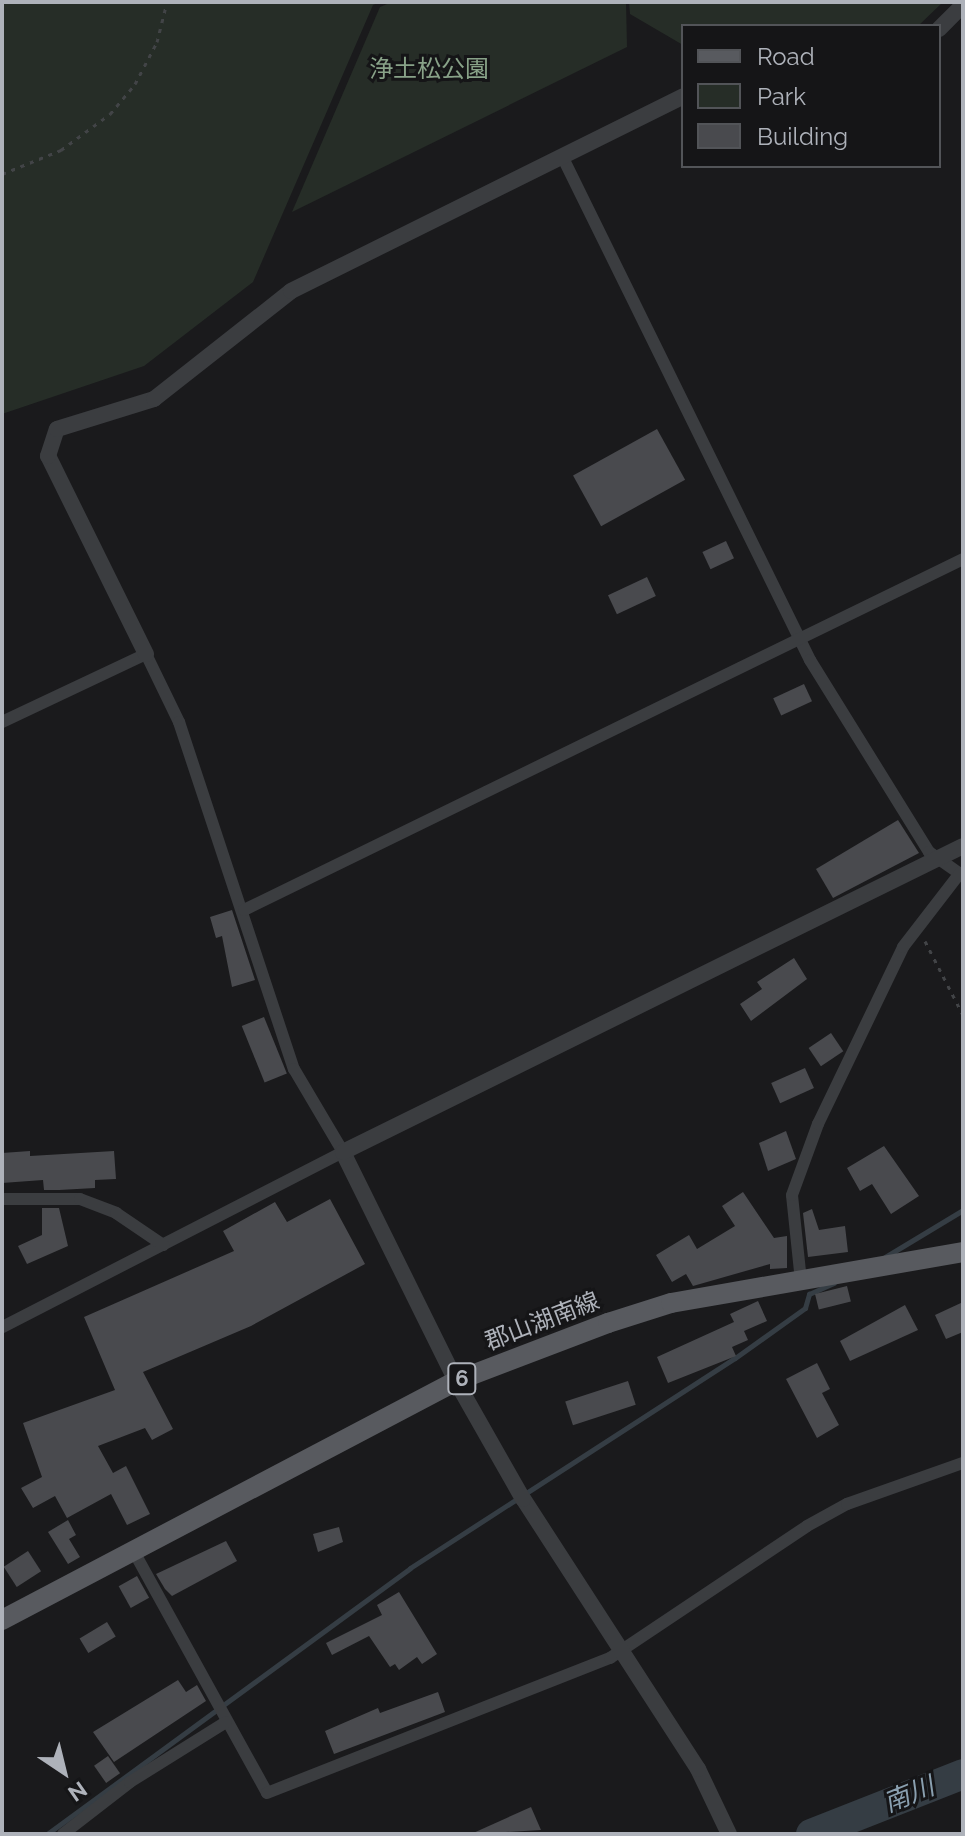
<!DOCTYPE html>
<meta charset="utf-8">
<style>
body{margin:0}
#map{position:relative;width:965px;height:1836px;overflow:hidden;background:#1a1a1c;font-family:Raleway,"Noto Sans JP",sans-serif}
div>[style]{position:absolute}
[style*='--x']{left:calc(var(--x)*1px);top:calc(var(--y)*1px);width:calc(var(--w)*1px);rotate:calc(var(--a)*1deg)}
.green>*{inset:0;background:#262d27}
.stream>*{height:5px;margin:-2.5px;padding:0 2.5px;transform-origin:2.5px;border-radius:2.5px;background:#353d44}
.river>*{height:30px;margin:-15px;padding:0 15px;transform-origin:15px;border-radius:15px;background:#353d44}
.building>*{inset:0;background:#494a4e;transform-origin:0 0}
.path>*{height:3px;margin-top:-1.5px;transform-origin:0;background:repeating-linear-gradient(90deg,#424447 0 4px,transparent 0 10px)}
.minor>*{height:12px;margin:-6px;padding:0 6px;transform-origin:6px;border-radius:6px;background:#3b3d40}
.tertiary>*{height:16px;margin:-8px;padding:0 8px;transform-origin:8px;border-radius:8px;background:#3b3d40}
.primary>*{height:20px;margin:-10px;padding:0 10px;transform-origin:10px;border-radius:10px;background:#585a5f}
span{translate:-50% -50%;white-space:nowrap;text-align:center;line-height:1.15;-webkit-text-stroke:6px #151517;paint-order:stroke}
.shield-label span{padding:2px 6px;background:#151517;border:2px solid;border-radius:6px;-webkit-text-stroke-width:0}
.shield-label{font-size:22px;color:#aeb2ba;font-weight:700}
.park-label{font-size:24px;color:#88a288}
.street-label{font-size:24px;color:#aeb2ba}
.water-label{font-size:26px;color:#8aa0b0;font-style:italic}
.frame{position:absolute;inset:0;border:4px solid #aeb2ba;pointer-events:none}
.legend{position:absolute;left:681px;top:24px;width:260px;height:144px;box-sizing:border-box;background:#151517;border:2px solid #525458;margin:0;padding:10px 14px;list-style:none;font-size:24px;color:#aeb2ba}
.legend li{display:flex;align-items:center;gap:16px;height:40px}
.legend b{width:40px;border:2px solid #525458}
.north{position:absolute;left:24px;top:1732px;width:80px;height:80px;-webkit-text-stroke:6px #151517;paint-order:stroke;rotate:145deg;font-size:22px;font-weight:700;line-height:32px;text-align:center;color:#aeb2ba}
.north::after{content:'';display:block;margin:auto;width:28px;height:36px;background:#aeb2ba;clip-path:polygon(50% 0,100% 100%,50% 72%,0 100%)}
</style>
<div id="map">
<div class="green">
<i style="clip-path:polygon(2px 2px,380px 2px,373px 5px,253px 282px,144px 366px,2px 414px)"></i>
<i style="clip-path:polygon(392px 2px,626px 2px,627px 47px,292px 212px,380px 7px)"></i>
<i style="clip-path:polygon(629px 2px,943px 2px,918px 26px,683px 26px,683px 45px,630px 14px)"></i>
</div>
<div class="stream">
<i style="--x:885;--y:1257;--w:91;--a:-31.1"></i>
<i style="--x:47;--y:1834;--w:450;--a:-36.2"></i>
<i style="--x:410;--y:1568;--w:387;--a:-32.9"></i>
<i style="--x:735;--y:1358;--w:86;--a:-35.5"></i>
<i style="--x:805;--y:1308;--w:15;--a:-74"></i>
<i style="--x:809;--y:1294;--w:27;--a:-24"></i>
</div>
<div class="river">
<i style="--x:811;--y:1834;--w:163;--a:-21.5"></i>
</div>
<div class="building">
<i style="left:657px;top:429px;width:58px;height:96px;rotate:61deg"></i>
<i style="left:726px;top:541px;width:19px;height:26px;rotate:65deg"></i>
<i style="left:647px;top:577px;width:21px;height:43px;rotate:65deg"></i>
<i style="left:804px;top:684px;width:19px;height:34px;rotate:65deg"></i>
<i style="clip-path:polygon(898px 820px,919px 853px,833px 898px,816px 869px)"></i>
<i style="clip-path:polygon(232px 910px,255px 980px,232px 987px,222px 936px,216px 938px,210px 917px)"></i>
<i style="clip-path:polygon(794px 958px,807px 979px,751px 1021px,740px 1004px,762px 989px,757px 982px)"></i>
<i style="left:264px;top:1017px;width:61px;height:24px;rotate:68deg"></i>
<i style="left:831px;top:1033px;width:22px;height:27px;rotate:56deg"></i>
<i style="left:805px;top:1068px;width:22px;height:37px;rotate:66deg"></i>
<i style="clip-path:polygon(786px 1131px,796px 1159px,768px 1171px,759px 1143px)"></i>
<i style="clip-path:polygon(884px 1146px,919px 1196px,891px 1214px,872px 1184px,860px 1191px,847px 1168px)"></i>
<i style="clip-path:polygon(30px 1151px,30px 1156px,114px 1151px,116px 1179px,95px 1180px,95px 1188px,59px 1190px,44px 1190px,43px 1180px,2px 1183px,2px 1153px)"></i>
<i style="clip-path:polygon(743px 1192px,774px 1238px,787px 1236px,787px 1268px,770px 1269px,770px 1264px,693px 1286px,686px 1274px,672px 1282px,656px 1255px,689px 1235px,697px 1249px,735px 1226px,722px 1206px)"></i>
<i style="clip-path:polygon(330px 1199px,365px 1264px,251px 1326px,143px 1372px,173px 1429px,152px 1440px,145px 1428px,98px 1446px,113px 1473px,126px 1466px,150px 1514px,127px 1525px,111px 1494px,67px 1518px,55px 1496px,33px 1508px,21px 1488px,42px 1477px,23px 1423px,115px 1390px,84px 1317px,234px 1251px,223px 1231px,275px 1202px,287px 1222px)"></i>
<i style="clip-path:polygon(42px 1208px,59px 1208px,68px 1246px,27px 1264px,18px 1246px,42px 1235px)"></i>
<i style="clip-path:polygon(812px 1209px,819px 1230px,845px 1226px,848px 1252px,808px 1257px,803px 1213px)"></i>
<i style="left:847px;top:1286px;width:16px;height:33px;rotate:76deg"></i>
<i style="clip-path:polygon(758px 1301px,767px 1321px,744px 1331px,748px 1340px,732px 1347px,736px 1356px,668px 1383px,657px 1357px,734px 1322px,730px 1314px)"></i>
<i style="clip-path:polygon(963px 1302px,963px 1332px,946px 1339px,935px 1315px)"></i>
<i style="clip-path:polygon(905px 1305px,918px 1330px,850px 1361px,840px 1341px)"></i>
<i style="clip-path:polygon(817px 1363px,830px 1389px,822px 1393px,839px 1425px,817px 1438px,786px 1379px)"></i>
<i style="left:628px;top:1381px;width:25px;height:66px;rotate:72deg"></i>
<i style="clip-path:polygon(68px 1520px,76px 1535px,69px 1539px,80px 1557px,68px 1564px,48px 1532px)"></i>
<i style="clip-path:polygon(339px 1527px,343px 1542px,318px 1552px,313px 1534px)"></i>
<i style="clip-path:polygon(226px 1541px,237px 1561px,172px 1596px,165px 1589px,156px 1574px)"></i>
<i style="left:28px;top:1551px;width:24px;height:29px;rotate:57deg"></i>
<i style="left:137px;top:1576px;width:25px;height:21px;rotate:61deg"></i>
<i style="clip-path:polygon(399px 1592px,437px 1654px,422px 1664px,417px 1657px,399px 1670px,395px 1664px,390px 1667px,369px 1636px,332px 1655px,326px 1643px,382px 1615px,377px 1605px)"></i>
<i style="left:107px;top:1622px;width:17px;height:32px;rotate:59deg"></i>
<i style="clip-path:polygon(178px 1680px,186px 1692px,197px 1685px,206px 1701px,114px 1762px,93px 1732px)"></i>
<i style="clip-path:polygon(438px 1692px,445px 1712px,334px 1754px,325px 1731px,378px 1708px,380px 1713px)"></i>
<i style="left:108px;top:1756px;width:21px;height:17px;rotate:55deg"></i>
<i style="clip-path:polygon(531px 1807px,541px 1830px,471px 1834px)"></i>
</div>
<div class="path">
<i style="--x:2;--y:174;--w:64;--a:-22.1"></i>
<i style="--x:61;--y:150;--w:61;--a:-36.3"></i>
<i style="--x:110;--y:114;--w:39;--a:-50"></i>
<i style="--x:135;--y:84;--w:47;--a:-62.4"></i>
<i style="--x:157;--y:42;--w:41;--a:-76"></i>
<i style="--x:925;--y:941;--w:83;--a:62.8"></i>
</div>
<div class="minor">
<i style="--x:562;--y:156;--w:562;--a:63.8"></i>
<i style="--x:810;--y:660;--w:226;--a:58.2"></i>
<i style="--x:929;--y:852;--w:42;--a:35.2"></i>
<i style="--x:2;--y:722;--w:159;--a:-25.3"></i>
<i style="--x:146;--y:654;--w:76;--a:64.1"></i>
<i style="--x:179;--y:722;--w:366;--a:71.7"></i>
<i style="--x:294;--y:1069;--w:96;--a:59.4"></i>
<i style="--x:343;--y:1152;--w:383;--a:152.8"></i>
<i style="--x:244;--y:910;--w:800;--a:-26.02"></i>
<i style="--x:2;--y:1199;--w:78;--a:0"></i>
<i style="--x:80;--y:1199;--w:39;--a:21"></i>
<i style="--x:116;--y:1213;--w:57;--a:34.2"></i>
<i style="--x:801;--y:1281;--w:86;--a:-96"></i>
<i style="--x:792;--y:1195;--w:76;--a:-69.9"></i>
<i style="--x:818;--y:1124;--w:196;--a:-64.3"></i>
<i style="--x:903;--y:947;--w:93;--a:-52.4"></i>
<i style="--x:133;--y:1550;--w:277;--a:61.1"></i>
<i style="--x:267;--y:1793;--w:369;--a:-21.5"></i>
<i style="--x:610;--y:1658;--w:237;--a:-33.8"></i>
<i style="--x:807;--y:1526;--w:46;--a:-28.8"></i>
<i style="--x:847;--y:1504;--w:123;--a:-19.5"></i>
<i style="--x:63;--y:1834;--w:85;--a:-37.8"></i>
<i style="--x:130;--y:1782;--w:113;--a:-32"></i>
</div>
<div class="tertiary">
<i style="--x:939;--y:29;--w:34;--a:-45"></i>
<i style="--x:146;--y:654;--w:221;--a:-116.3"></i>
<i style="--x:48;--y:456;--w:28;--a:-72"></i>
<i style="--x:57;--y:429;--w:102;--a:-17.2"></i>
<i style="--x:154;--y:399;--w:174;--a:-38.2"></i>
<i style="--x:291;--y:291;--w:438;--a:-26.4"></i>
<i style="--x:729;--y:1834;--w:72;--a:-115.5"></i>
<i style="--x:698;--y:1769;--w:322;--a:-122.9"></i>
<i style="--x:523;--y:1499;--w:136;--a:-119.6"></i>
<i style="--x:456;--y:1381;--w:255;--a:-116.3"></i>
<i style="--x:343;--y:1152;--w:691;--a:-26.27"></i>
</div>
<div class="primary">
<i style="--x:2;--y:1620;--w:513;--a:-27.76"></i>
<i style="--x:456;--y:1381;--w:163;--a:-20.9"></i>
<i style="--x:608;--y:1323;--w:66;--a:-17.6"></i>
<i style="--x:671;--y:1303;--w:296;--a:-9.9"></i>
</div>
<div class="shield-label">
<span style="left:462px;top:1379px">6</span>
</div>
<div class="park-label">
<span style="left:429px;top:69px">浄土松公園</span>
</div>
<div class="street-label">
<span style="left:542px;top:1321px;rotate:-21deg">郡山湖南線</span>
</div>
<div class="water-label">
<span style="left:909px;top:1795px;rotate:-22deg">南川</span>
</div>
<div class="frame"></div>
<ul class="legend">
<li><b style="height:10px;background:#585a5f"></b>Road</li>
<li><b style="height:22px;background:#262d27"></b>Park</li>
<li><b style="height:22px;background:#494a4e"></b>Building</li>
</ul>
<div class="north">N</div>
</div>
